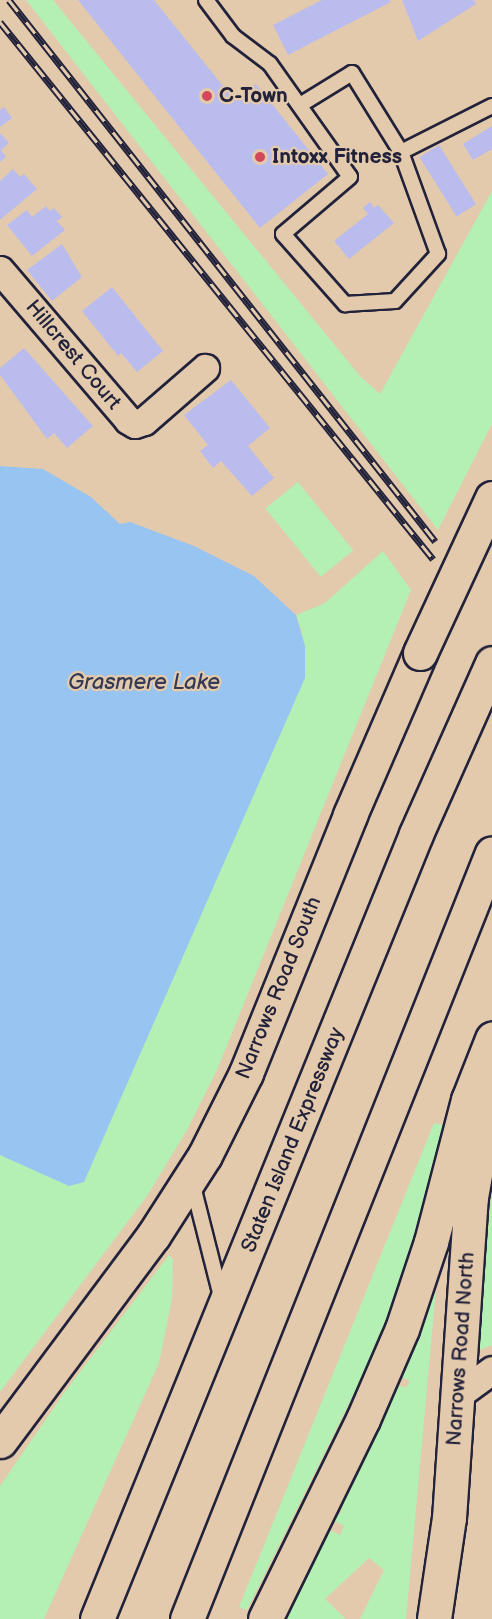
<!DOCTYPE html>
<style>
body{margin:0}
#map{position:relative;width:492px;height:1619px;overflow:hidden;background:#e4caac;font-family:"Balsamiq Sans",sans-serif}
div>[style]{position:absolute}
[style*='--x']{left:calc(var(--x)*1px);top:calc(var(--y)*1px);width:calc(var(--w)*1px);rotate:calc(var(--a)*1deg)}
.green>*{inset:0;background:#b4efb4;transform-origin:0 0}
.water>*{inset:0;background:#98c4f1}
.building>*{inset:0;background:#babced;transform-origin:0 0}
.roads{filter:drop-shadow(2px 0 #22223b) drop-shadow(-2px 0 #22223b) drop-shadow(0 2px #22223b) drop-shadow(0 -2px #22223b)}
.service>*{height:14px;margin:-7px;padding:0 7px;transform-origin:7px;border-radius:7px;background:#e4caac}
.minor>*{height:27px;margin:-13.5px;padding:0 13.5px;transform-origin:13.5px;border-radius:13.5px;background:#e4caac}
.primary>*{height:33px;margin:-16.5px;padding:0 16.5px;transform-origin:16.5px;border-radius:16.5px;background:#e4caac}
.motorway>*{height:33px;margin:-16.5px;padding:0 16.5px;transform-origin:16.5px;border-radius:16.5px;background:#e4caac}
.rail>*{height:7px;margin-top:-3.5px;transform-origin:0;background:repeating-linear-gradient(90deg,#e4caac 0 14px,#22223b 0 28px);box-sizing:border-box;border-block:2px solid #22223b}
.bridges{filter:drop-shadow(2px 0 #22223b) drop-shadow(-2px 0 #22223b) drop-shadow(0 2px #22223b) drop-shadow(0 -2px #22223b)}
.primary-bridge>*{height:33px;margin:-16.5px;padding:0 16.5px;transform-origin:16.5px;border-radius:16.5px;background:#e4caac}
.dots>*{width:16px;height:16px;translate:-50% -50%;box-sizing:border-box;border:3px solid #e4caac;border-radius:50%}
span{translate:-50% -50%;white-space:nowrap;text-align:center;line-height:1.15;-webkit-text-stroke:4.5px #e4caac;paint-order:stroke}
.poi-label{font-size:21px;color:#22223b;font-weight:700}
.left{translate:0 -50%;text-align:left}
.street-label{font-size:21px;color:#22223b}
.water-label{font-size:22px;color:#343a56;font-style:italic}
</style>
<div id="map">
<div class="green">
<i style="clip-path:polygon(26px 0,53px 0,360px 376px,380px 394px,492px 191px,492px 424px,438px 530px)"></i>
<i style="left:298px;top:482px;width:88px;height:42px;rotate:51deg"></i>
<i style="clip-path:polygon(383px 551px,411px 590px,217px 1070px,187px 1130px,147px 1196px,0 1392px,0 1155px,13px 1160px,302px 632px,296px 615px,325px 603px)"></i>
<i style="clip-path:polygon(434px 1123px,446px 1126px,403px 1280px,376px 1349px,247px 1610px,239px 1607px)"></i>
<i style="clip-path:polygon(492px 1186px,492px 1345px,478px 1351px,489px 1219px)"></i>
<i style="clip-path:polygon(169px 1255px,173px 1260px,172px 1298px,159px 1363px,44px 1619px,0 1619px,0 1486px,64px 1393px)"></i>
<i style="clip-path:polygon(432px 1287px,436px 1289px,406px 1619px,360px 1619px,384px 1570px,369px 1558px,325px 1599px,346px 1619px,282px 1619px,326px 1528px,340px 1535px,344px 1526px,331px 1519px,334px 1511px,340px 1514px,342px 1509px,337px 1506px,396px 1384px,406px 1388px,410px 1381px,399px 1376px)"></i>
</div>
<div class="water">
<i style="clip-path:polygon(0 466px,43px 469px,91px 497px,120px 524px,130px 522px,194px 546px,254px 576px,296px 615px,305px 646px,305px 678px,84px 1182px,69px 1186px,0 1155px)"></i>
</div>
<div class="building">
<i style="clip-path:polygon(78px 0,154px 0,235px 101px,256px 84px,328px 174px,260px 228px)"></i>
<i style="clip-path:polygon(322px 0,389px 0,391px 2px,288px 55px,273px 25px)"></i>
<i style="clip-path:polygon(402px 0,474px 0,476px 4px,418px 41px)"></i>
<i style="clip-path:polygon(4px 107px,12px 118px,0 127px,0 110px)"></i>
<i style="clip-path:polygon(492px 126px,492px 149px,473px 160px,463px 144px)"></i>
<i style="clip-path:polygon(0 133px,9px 143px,1px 150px,6px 157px,0 162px)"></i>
<i style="left:439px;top:145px;width:70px;height:23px;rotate:58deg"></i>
<i style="clip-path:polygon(13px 169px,20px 177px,24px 174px,37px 189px,0 220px,0 181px)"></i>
<i style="clip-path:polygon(370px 202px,374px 208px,378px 205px,394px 223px,349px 259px,334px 241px,368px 214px,363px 208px)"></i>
<i style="clip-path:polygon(46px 206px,50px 211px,54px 208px,62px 217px,57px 221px,65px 230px,32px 256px,7px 225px,27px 210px,32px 217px)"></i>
<i style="clip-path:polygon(62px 244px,82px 277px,52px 301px,27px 270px)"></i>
<i style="clip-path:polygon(112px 287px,163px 351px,137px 372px,121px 353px,118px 356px,82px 311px)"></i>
<i style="clip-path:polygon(24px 348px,93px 426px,67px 448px,54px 433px,47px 439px,0 375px,0 368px)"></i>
<i style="clip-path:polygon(231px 380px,270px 428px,248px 446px,274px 478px,252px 496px,221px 461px,213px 468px,200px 451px,208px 445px,184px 415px)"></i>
</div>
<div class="roads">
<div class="service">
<i style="--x:206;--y:0;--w:45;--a:53.1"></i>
<i style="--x:233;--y:36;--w:46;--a:37.1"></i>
<i style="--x:270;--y:64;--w:138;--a:54.7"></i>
<i style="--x:350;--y:177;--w:88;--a:139.6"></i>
<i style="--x:283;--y:234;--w:94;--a:48.5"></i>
<i style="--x:345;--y:304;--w:50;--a:-3.4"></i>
<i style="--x:395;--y:301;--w:64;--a:-47.5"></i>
<i style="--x:438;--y:254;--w:109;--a:-109.9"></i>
<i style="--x:300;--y:105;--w:61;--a:-31.6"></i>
<i style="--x:352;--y:73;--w:93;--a:58.2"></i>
<i style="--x:401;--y:152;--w:102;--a:-26.8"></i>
<i style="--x:192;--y:1182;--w:119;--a:75.8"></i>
</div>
<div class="minor">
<i style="--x:0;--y:270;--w:197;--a:49.5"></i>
<i style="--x:128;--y:420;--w:8;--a:30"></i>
<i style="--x:135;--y:424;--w:9;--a:-18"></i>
<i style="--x:144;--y:421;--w:81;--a:-41"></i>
<i style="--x:458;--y:1395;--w:42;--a:-36.3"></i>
</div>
<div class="primary">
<i style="--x:0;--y:1441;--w:256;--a:-53.3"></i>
<i style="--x:153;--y:1236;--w:96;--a:-57.3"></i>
<i style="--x:205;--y:1155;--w:92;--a:-63.4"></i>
<i style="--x:246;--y:1073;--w:278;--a:-68"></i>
<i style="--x:350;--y:815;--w:176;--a:-66.6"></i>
<i style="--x:434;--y:1619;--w:102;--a:-81.6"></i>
<i style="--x:449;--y:1518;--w:322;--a:-86.1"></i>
<i style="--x:471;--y:1197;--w:120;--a:-79.9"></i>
</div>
<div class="motorway">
<i style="--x:97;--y:1619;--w:847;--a:-67.88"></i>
<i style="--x:416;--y:834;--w:187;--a:-66"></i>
<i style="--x:187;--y:1619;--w:824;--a:-68.29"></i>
<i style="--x:265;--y:1619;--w:223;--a:-63.9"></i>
<i style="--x:363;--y:1419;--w:98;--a:-66.6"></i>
<i style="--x:402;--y:1329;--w:92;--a:-71.6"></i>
<i style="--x:431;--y:1242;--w:147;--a:-75.4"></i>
<i style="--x:468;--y:1100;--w:66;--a:-68.5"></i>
</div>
</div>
<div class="rail">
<i style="--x:9;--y:0;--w:689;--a:51.78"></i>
<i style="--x:0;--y:22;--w:690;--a:51.12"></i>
</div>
<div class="bridges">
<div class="primary-bridge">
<i style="--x:420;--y:653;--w:171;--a:-65.1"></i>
</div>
</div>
<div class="dots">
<i style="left:207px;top:96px;background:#d1495b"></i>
<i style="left:260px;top:157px;background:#d1495b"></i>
</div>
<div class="poi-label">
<span class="left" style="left:219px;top:96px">C-Town</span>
<span class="left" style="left:272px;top:157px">Intoxx Fitness</span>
</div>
<div class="street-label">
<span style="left:73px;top:355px;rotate:50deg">Hillcrest Court</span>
<span style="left:279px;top:988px;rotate:-68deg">Narrows Road South</span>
<span style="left:293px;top:1140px;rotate:-68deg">Staten Island Expressway</span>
<span style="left:461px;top:1349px;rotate:-86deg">Narrows Road North</span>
</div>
<div class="water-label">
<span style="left:144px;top:683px">Grasmere Lake</span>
</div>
</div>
